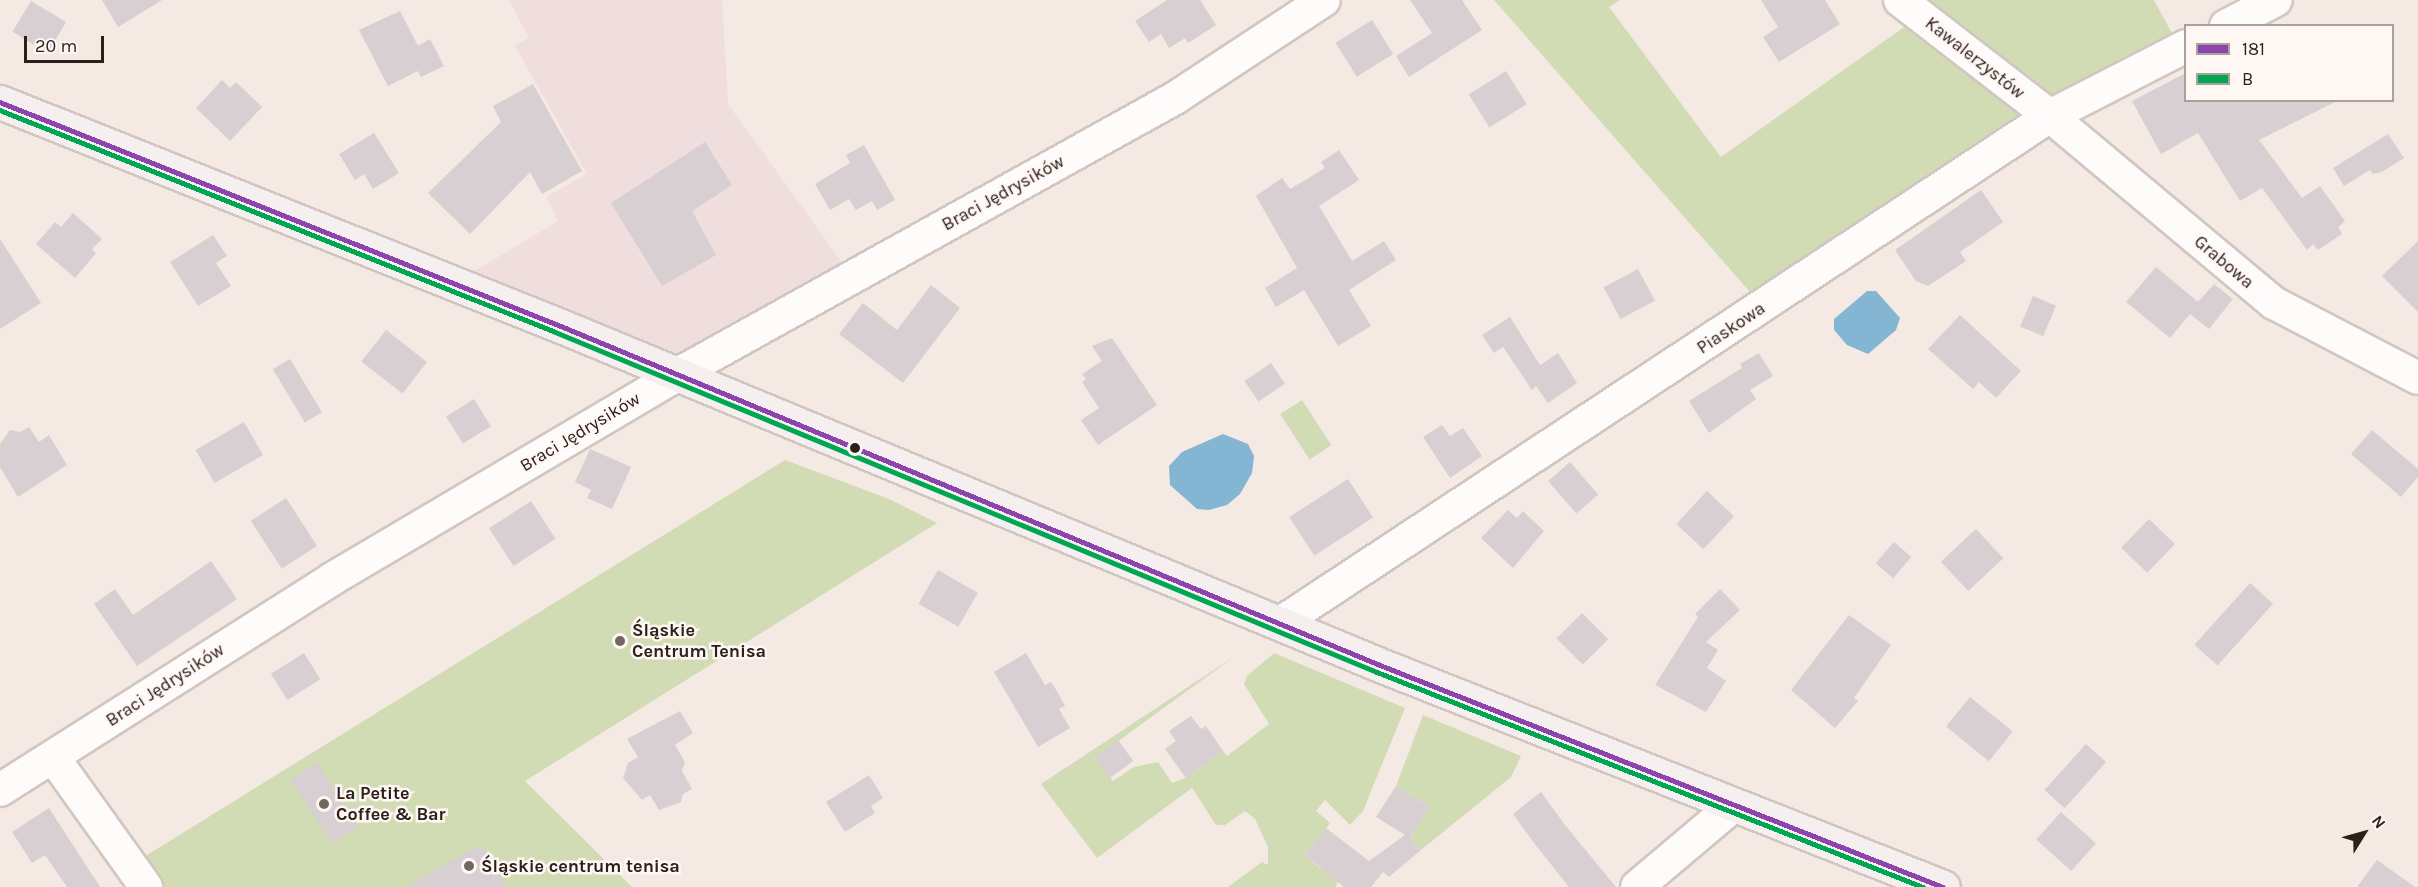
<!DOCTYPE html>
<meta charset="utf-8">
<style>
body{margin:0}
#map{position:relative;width:2418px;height:887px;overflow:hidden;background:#f5e9e4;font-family:Karla,sans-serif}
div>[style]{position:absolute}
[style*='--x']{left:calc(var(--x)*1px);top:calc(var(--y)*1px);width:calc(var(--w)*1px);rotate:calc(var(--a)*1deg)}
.industrial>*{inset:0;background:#f0ddde}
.green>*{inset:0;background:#d2dcb4;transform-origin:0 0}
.water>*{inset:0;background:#84b5d2}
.building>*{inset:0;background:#d7cfd2;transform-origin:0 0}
.roads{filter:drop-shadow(2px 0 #d2c6c1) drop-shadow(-2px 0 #d2c6c1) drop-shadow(0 2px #d2c6c1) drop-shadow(0 -2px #d2c6c1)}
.street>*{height:32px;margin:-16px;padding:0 16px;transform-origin:16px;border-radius:16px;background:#fefcfb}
.secondary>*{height:33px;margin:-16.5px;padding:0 16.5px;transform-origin:16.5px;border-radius:16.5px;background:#f5eff0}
.bus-1>*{height:4.5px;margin:-2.25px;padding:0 2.25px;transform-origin:2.25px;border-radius:2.25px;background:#8e44ad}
.bus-2>*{height:4.5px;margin:-2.25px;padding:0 2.25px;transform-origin:2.25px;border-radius:2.25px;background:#00a651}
.dots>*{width:16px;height:16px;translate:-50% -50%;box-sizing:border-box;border:3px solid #fef7f4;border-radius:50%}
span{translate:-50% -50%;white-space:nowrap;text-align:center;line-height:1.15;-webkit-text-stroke:5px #fef7f4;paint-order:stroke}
.street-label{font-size:18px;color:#2d201b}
.poi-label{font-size:18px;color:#2d201b;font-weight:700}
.left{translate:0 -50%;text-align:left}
.legend{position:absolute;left:2184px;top:24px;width:210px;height:78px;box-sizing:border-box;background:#fef7f4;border:2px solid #aaa19d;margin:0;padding:8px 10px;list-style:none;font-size:18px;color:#2d201b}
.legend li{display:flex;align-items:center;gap:12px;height:30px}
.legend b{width:30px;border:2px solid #aaa19d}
.north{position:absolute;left:2334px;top:803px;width:60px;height:60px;-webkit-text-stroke:4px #fef7f4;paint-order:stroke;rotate:53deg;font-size:16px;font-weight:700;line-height:24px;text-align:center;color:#2d201b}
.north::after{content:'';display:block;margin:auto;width:21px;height:27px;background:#2d201b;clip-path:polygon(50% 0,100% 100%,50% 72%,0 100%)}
.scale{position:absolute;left:24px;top:36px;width:80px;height:27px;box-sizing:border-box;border:3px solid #2d201b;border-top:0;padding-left:8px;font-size:18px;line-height:21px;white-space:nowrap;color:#2d201b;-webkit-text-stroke:4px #fef7f4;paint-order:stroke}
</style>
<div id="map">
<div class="industrial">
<i style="clip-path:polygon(509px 0,722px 0,728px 104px,845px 267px,677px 361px,468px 275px,558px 221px,546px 197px,587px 174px,515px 46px,529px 38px)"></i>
</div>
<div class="green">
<i style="clip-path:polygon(1494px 0,1620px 0,1609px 7px,1721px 157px,1914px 20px,2037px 115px,1757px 300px)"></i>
<i style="clip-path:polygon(1922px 0,2154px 0,2176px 41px,2049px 108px)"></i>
<i style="left:1302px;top:400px;width:54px;height:26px;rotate:57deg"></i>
<i style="clip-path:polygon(785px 460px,889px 499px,937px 523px,525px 781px,632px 887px,158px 887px,139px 860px)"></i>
<i style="clip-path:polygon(1274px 653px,1405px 708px,1363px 811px,1350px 825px,1325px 800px,1316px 811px,1330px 823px,1305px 855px,1320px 868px,1341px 876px,1335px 887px,1228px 887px,1262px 862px,1268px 865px,1268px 847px,1255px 819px,1245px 811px,1225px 825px,1216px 825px,1192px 788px,1097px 858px,1041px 784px,1235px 656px,1095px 758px,1113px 781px,1134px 767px,1158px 762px,1172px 783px,1186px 778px,1223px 751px,1227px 756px,1269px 724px,1244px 684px,1247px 676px)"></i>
<i style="clip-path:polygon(1423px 715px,1521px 756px,1511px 777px,1421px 850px,1410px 838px,1430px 807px,1396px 786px)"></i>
</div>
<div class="water">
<i style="clip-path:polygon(1867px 291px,1876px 291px,1900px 318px,1896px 330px,1868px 354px,1847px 345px,1834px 330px,1834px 319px)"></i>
<i style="clip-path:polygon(1223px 434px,1248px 444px,1254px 456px,1252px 473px,1240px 494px,1227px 505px,1209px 510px,1197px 509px,1170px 485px,1169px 466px,1182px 452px)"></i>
</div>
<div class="building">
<i style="clip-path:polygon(102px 0,162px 0,118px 27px)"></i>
<i style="clip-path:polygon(1167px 0,1200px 0,1216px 25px,1188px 43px,1185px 38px,1169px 48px,1161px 34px,1149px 42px,1135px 21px)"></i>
<i style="clip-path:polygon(1410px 0,1462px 0,1482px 30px,1409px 77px,1396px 56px,1432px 33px)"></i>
<i style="clip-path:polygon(1761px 0,1825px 0,1840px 24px,1779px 62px,1763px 37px,1778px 27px)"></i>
<i style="left:31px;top:1px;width:41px;height:36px;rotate:31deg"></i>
<i style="clip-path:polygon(400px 11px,418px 46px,430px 39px,444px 66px,421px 77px,418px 71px,388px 86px,359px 30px)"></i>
<i style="left:1372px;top:20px;width:40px;height:43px;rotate:58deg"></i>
<i style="left:1506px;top:71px;width:39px;height:44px;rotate:58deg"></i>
<i style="clip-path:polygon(2186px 73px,2186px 100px,2339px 100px,2259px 140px,2302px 198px,2320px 186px,2345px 221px,2338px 227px,2342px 234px,2318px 250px,2313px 244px,2307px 250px,2262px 188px,2240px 201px,2198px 133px,2161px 154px,2132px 101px)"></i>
<i style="clip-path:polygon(222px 80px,230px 88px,236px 82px,262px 107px,230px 141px,196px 108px)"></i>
<i style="clip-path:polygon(533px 84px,582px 171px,542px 194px,530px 172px,470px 234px,428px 193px,501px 122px,493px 106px)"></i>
<i style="clip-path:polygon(374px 133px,399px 173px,373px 189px,364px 174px,355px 180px,339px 154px)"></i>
<i style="clip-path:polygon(2388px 134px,2404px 158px,2382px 172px,2373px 174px,2370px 170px,2344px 186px,2333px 168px)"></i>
<i style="clip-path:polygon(705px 142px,732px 185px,692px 211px,716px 255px,662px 286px,611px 203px)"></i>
<i style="clip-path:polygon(864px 145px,895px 200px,877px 210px,872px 201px,856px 210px,849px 199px,830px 210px,815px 184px,850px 163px,846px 155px)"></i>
<i style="clip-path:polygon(1339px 150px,1359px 180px,1319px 206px,1352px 261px,1384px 241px,1396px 260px,1349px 290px,1371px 326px,1338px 346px,1304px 290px,1276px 307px,1265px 288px,1297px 268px,1256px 196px,1282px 178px,1290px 189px,1325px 168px,1321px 162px)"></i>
<i style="clip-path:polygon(1981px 190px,2003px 222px,1960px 252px,1966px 261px,1928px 286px,1916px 281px,1895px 250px)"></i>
<i style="clip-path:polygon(73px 213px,102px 239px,92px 249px,96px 253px,75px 278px,36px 244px,55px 222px,61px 227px)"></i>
<i style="clip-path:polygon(213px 235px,227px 256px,216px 263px,231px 286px,198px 306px,170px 262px)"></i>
<i style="clip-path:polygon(0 239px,41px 303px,0 329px)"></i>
<i style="clip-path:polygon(2418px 241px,2418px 312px,2382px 276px)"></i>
<i style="clip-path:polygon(2156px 267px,2198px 302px,2214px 284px,2233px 299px,2209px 329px,2190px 314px,2170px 338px,2126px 302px)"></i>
<i style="left:1638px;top:269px;width:36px;height:39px;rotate:62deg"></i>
<i style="clip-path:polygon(931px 285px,960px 308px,903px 383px,839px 334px,863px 303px,897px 330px)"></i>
<i style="left:2033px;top:296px;width:25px;height:33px;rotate:23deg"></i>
<i style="clip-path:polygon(1960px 315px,2021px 371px,1996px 398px,1979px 382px,1973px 389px,1928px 349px)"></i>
<i style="clip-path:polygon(1510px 317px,1540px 365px,1558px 353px,1577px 383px,1548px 403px,1536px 386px,1532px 390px,1503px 347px,1494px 353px,1482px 335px)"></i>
<i style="left:386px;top:330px;width:52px;height:40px;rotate:38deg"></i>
<i style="clip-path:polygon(1112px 338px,1157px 405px,1098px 445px,1081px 420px,1099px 408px,1082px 382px,1086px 379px,1082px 374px,1102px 361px,1092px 346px)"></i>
<i style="clip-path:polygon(1759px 353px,1773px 376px,1750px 390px,1756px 399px,1709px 433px,1689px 401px,1742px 368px,1740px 364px)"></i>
<i style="left:290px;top:359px;width:62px;height:20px;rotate:59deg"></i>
<i style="left:1271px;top:363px;width:25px;height:32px;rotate:56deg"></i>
<i style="left:474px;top:399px;width:32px;height:33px;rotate:58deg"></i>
<i style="left:244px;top:422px;width:38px;height:56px;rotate:60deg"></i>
<i style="clip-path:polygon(1442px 425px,1450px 436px,1463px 428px,1482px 456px,1450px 478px,1423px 437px)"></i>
<i style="clip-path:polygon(29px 427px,39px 442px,49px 435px,67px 465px,18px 497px,0 467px,0 444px,10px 430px,20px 432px)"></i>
<i style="clip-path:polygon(2372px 430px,2418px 469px,2418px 477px,2401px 497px,2351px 454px)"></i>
<i style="clip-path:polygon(590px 449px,631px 467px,612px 509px,587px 498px,591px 490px,575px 482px)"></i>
<i style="left:1570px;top:462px;width:43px;height:29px;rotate:49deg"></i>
<i style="left:1348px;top:479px;width:46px;height:70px;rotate:57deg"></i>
<i style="left:1707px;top:491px;width:37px;height:45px;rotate:43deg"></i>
<i style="left:286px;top:498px;width:57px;height:42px;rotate:57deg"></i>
<i style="left:531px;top:501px;width:45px;height:50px;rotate:57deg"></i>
<i style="clip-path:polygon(1508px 510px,1517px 518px,1523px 511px,1544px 531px,1513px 568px,1481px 538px)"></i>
<i style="left:2149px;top:519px;width:36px;height:40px;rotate:44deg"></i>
<i style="left:1976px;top:529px;width:40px;height:48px;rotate:47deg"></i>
<i style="left:1894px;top:542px;width:23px;height:28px;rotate:41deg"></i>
<i style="clip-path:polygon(211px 561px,237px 599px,137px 666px,94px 604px,115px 589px,133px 615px)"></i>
<i style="left:938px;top:570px;width:46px;height:39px;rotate:30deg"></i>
<i style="left:2250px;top:583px;width:31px;height:83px;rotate:42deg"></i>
<i style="clip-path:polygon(1720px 589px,1740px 610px,1706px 642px,1718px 650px,1707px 668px,1726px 681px,1706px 712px,1655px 685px,1698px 617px,1695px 614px)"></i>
<i style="left:1582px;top:613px;width:37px;height:36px;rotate:45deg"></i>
<i style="clip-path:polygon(1849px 615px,1891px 645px,1854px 698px,1858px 701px,1835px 728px,1791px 690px)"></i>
<i style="left:304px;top:653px;width:31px;height:39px;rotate:58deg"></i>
<i style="clip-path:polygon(1026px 653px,1045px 685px,1051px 682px,1058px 693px,1065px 706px,1059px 709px,1070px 728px,1038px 747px,994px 672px)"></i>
<i style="left:1970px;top:697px;width:55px;height:38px;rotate:39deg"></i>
<i style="clip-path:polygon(680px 711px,693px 733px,675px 745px,685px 762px,682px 771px,692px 789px,683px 794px,681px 802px,659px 810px,650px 795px,642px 800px,623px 778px,628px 763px,638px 757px,627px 739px)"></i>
<i style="clip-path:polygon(1191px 716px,1201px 729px,1206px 726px,1223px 751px,1186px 778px,1165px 749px,1176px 741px,1169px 731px)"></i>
<i style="left:1118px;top:740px;width:26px;height:29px;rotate:54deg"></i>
<i style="left:2086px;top:744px;width:27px;height:62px;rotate:42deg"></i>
<i style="left:317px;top:763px;width:76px;height:31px;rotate:57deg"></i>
<i style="clip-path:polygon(869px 775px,883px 798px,871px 806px,875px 813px,845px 832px,826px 802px)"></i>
<i style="clip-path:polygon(1396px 786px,1430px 807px,1410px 838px,1421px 850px,1389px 877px,1383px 872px,1371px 887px,1344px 887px,1305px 855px,1326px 828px,1369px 861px,1405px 835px,1376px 817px)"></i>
<i style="clip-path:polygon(1541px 792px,1565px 825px,1616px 887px,1569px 887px,1534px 843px,1513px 814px)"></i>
<i style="clip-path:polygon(49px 808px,100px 887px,67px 887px,45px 855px,32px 863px,12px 832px)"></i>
<i style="left:2061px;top:812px;width:47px;height:37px;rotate:42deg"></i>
<i style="clip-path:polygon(481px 844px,507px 887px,407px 887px)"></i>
<i style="clip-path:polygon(2377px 860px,2415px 887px,2357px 887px)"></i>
</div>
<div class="roads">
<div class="street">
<i style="--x:1900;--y:0;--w:190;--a:37.7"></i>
<i style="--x:2050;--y:116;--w:292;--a:39.9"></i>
<i style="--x:2274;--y:303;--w:162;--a:27.5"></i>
<i style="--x:2226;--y:26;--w:56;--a:-27.5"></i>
<i style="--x:1282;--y:622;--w:920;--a:-33.38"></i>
<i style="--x:2050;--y:116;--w:153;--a:-27.2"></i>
<i style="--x:53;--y:757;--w:160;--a:54.4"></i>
<i style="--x:0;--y:790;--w:393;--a:-32.4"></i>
<i style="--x:332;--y:579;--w:402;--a:-30.6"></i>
<i style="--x:678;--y:374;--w:568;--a:-29.04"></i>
<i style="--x:1175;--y:98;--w:178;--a:-33.3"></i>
<i style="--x:1637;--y:887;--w:127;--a:-40.2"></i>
</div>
<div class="secondary">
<i style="--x:0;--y:102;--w:599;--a:21.77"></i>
<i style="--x:556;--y:324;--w:892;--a:22.48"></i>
<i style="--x:1380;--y:665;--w:605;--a:21.52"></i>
</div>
</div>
<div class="bus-1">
<i style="--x:0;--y:102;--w:599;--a:21.77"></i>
<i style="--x:556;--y:324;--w:892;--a:22.48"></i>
<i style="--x:1380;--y:665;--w:605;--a:21.52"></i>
</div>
<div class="bus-2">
<i style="--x:0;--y:110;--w:596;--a:21.78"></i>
<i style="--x:553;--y:331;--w:892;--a:22.48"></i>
<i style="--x:1377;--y:672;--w:587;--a:21.49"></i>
</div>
<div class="dots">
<i style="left:855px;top:448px;background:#2d201b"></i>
<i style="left:620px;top:641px;background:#736661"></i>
<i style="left:324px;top:804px;background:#736661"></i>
<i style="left:469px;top:866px;background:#736661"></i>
</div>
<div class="street-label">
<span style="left:1975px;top:58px;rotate:38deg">Kawalerzystów</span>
<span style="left:1003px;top:193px;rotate:-29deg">Braci Jędrysików</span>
<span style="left:2224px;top:262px;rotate:40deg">Grabowa</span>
<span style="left:1731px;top:328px;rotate:-34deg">Piaskowa</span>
<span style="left:580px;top:432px;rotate:-31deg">Braci Jędrysików</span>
<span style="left:165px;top:685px;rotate:-33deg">Braci Jędrysików</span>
</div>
<div class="poi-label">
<span class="left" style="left:632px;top:641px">Śląskie<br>Centrum Tenisa</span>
<span class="left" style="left:336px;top:804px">La Petite<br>Coffee &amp; Bar</span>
<span class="left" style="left:481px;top:866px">Śląskie centrum tenisa</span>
</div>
<ul class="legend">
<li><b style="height:8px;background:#8e44ad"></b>181</li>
<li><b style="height:8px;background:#00a651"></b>B</li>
</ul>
<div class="north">N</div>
<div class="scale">20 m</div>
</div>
